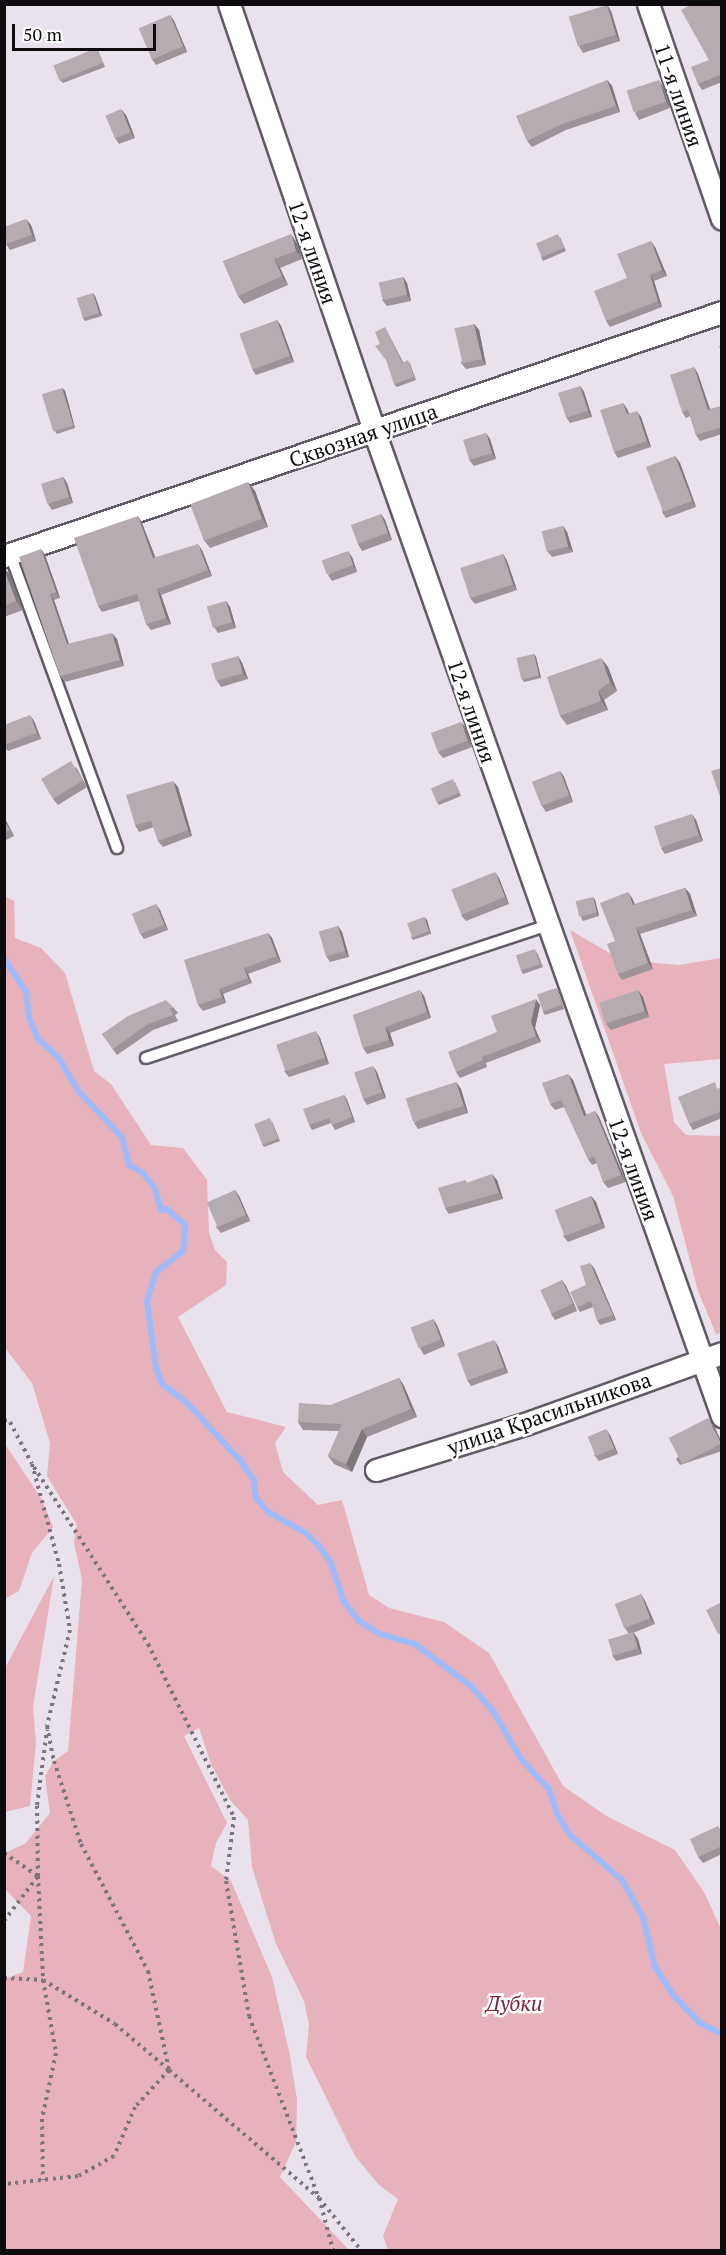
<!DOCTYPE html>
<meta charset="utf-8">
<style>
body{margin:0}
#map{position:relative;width:726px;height:2255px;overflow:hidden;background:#e9e1ec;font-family:"PT Serif",serif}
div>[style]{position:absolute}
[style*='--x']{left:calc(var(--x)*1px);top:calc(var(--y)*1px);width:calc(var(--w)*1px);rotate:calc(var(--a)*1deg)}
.green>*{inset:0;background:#e8b2bc}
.stream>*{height:6px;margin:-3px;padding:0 3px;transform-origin:3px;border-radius:3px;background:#a0bbfa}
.path>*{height:4px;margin-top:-2px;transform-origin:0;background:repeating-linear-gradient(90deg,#7b757d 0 3px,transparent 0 7.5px)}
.roads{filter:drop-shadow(2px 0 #625b65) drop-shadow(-2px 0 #625b65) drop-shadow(0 2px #625b65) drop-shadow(0 -2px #625b65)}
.service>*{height:10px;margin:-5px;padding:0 5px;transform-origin:5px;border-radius:5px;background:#fff}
.minor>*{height:21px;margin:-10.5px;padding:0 10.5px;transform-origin:10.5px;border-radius:10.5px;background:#fff}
.wall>*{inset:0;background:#9d9398}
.shaded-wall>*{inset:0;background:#7f787c}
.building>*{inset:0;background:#b6abb1;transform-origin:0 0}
span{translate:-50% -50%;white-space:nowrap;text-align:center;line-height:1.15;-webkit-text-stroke:5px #fff;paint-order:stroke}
.street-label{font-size:21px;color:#0e0b0f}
.park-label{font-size:21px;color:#7d233e;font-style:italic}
.frame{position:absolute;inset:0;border:6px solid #0e0b0f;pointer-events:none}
.scale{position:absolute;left:12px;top:24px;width:144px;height:27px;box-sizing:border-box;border:3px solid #0e0b0f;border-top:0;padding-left:8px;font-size:18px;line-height:21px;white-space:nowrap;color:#0e0b0f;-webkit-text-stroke:4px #fff;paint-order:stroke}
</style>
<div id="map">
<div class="green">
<i style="clip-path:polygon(5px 896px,14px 901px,15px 938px,41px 948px,65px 973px,94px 1071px,111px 1084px,151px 1145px,183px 1148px,207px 1180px,209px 1233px,215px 1250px,227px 1262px,226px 1285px,178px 1317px,227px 1412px,286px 1427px,275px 1443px,283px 1472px,318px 1505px,342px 1500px,369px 1595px,389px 1608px,444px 1622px,489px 1653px,563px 1786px,608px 1817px,675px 1850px,704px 1892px,721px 1929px,721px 2250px,388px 2250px,383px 2236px,398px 2199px,379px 2185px,355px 2156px,306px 2057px,309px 2025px,304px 2001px,276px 1944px,252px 1867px,248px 1820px,230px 1800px,211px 1764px,199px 1728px,184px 1736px,227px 1823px,216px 1843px,211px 1866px,231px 1881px,272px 1977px,289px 2051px,297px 2099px,296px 2142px,280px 2177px,349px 2250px,5px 2250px,4px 1979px,23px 1972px,31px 1916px,5px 1889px,5px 1853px,26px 1843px,50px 1813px,45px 1776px,54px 1761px,68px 1751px,82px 1580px,74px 1543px,77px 1525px,47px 1476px,50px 1443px,32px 1383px,5px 1348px)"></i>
<i style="clip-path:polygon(570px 930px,613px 955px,634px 961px,679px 965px,721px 958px,721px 1059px,664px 1064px,674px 1122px,686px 1135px,721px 1136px,721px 1333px,716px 1334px,698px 1291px,673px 1196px,641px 1133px)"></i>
<i style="clip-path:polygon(5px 1444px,41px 1498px,53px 1527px,32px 1553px,19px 1591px,5px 1599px)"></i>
<i style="clip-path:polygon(54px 1576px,33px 1707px,36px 1742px,30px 1806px,5px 1812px,5px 1668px)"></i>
</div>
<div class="stream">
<i style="--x:4;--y:959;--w:40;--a:56"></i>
<i style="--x:26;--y:992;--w:25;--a:83"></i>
<i style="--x:29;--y:1017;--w:24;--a:68"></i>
<i style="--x:38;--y:1039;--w:28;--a:42"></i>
<i style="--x:59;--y:1058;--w:39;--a:60"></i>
<i style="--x:79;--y:1092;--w:62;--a:46.3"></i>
<i style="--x:122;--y:1137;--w:29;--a:76"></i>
<i style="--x:129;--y:1165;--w:16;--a:30"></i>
<i style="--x:143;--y:1173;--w:20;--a:53"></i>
<i style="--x:155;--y:1189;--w:22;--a:74"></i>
<i style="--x:161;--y:1210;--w:6;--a:-9"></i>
<i style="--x:167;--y:1209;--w:24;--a:42"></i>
<i style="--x:185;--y:1225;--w:26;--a:94"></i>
<i style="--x:183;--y:1251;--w:34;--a:142"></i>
<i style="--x:156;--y:1272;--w:30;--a:107"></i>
<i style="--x:147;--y:1301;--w:68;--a:82.3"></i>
<i style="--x:156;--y:1368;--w:17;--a:69"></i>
<i style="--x:162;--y:1384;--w:31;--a:37"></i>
<i style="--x:187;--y:1403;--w:78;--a:47.1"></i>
<i style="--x:240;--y:1460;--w:24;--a:55"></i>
<i style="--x:254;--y:1480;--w:18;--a:84"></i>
<i style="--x:256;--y:1498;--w:18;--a:49"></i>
<i style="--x:268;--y:1512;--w:43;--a:28.9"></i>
<i style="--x:306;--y:1533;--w:18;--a:45"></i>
<i style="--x:319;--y:1546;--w:19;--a:54"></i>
<i style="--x:330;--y:1561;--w:43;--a:71.1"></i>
<i style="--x:344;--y:1602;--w:24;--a:52"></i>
<i style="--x:359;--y:1621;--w:25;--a:32"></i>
<i style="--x:380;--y:1634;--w:36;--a:16"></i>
<i style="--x:415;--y:1644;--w:70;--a:36.9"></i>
<i style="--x:471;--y:1686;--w:33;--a:49"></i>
<i style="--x:493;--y:1711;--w:56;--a:59.7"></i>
<i style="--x:521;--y:1759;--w:41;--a:47"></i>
<i style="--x:549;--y:1789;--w:26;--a:72"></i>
<i style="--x:557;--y:1814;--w:25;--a:58"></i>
<i style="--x:570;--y:1835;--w:69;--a:40.9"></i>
<i style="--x:622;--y:1880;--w:43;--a:60.4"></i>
<i style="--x:643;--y:1917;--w:51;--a:76.5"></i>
<i style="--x:655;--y:1967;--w:33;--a:57"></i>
<i style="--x:673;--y:1995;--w:39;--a:46"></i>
<i style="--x:700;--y:2023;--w:25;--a:27"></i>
</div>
<div class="path">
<i style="--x:4;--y:1420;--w:6;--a:18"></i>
<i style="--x:10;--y:1422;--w:47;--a:62.4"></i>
<i style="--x:32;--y:1464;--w:104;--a:74.9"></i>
<i style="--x:59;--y:1564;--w:67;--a:80.5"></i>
<i style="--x:70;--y:1630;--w:99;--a:103.5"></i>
<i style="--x:47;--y:1726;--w:36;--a:79"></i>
<i style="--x:54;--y:1761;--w:87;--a:72"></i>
<i style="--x:81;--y:1844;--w:144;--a:62.2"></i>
<i style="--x:148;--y:1971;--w:101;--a:78"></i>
<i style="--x:169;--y:2070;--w:197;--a:40.5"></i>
<i style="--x:319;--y:2198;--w:54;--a:74.9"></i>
<i style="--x:34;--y:1467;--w:211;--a:57.2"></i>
<i style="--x:148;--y:1644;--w:193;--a:63.6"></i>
<i style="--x:234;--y:1817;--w:64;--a:97.1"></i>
<i style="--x:226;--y:1881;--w:137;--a:80.3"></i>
<i style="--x:249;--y:2016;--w:195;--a:69"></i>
<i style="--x:319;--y:2198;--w:67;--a:51.1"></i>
<i style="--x:4;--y:1853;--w:41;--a:34.1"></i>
<i style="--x:38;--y:1876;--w:104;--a:87.2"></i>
<i style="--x:43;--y:1980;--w:84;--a:31.4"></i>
<i style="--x:115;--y:2024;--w:71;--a:40.4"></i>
<i style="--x:169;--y:2070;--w:50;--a:132.6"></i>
<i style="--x:135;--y:2107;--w:53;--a:113.2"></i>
<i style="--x:114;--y:2156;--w:41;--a:150.9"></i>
<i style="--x:78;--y:2176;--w:74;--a:173.8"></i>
<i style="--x:4;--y:1921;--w:56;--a:-52.9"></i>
<i style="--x:38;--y:1876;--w:71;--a:-90.8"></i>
<i style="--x:37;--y:1805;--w:76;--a:-82.4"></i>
<i style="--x:4;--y:1978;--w:39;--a:3"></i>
<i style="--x:43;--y:1980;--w:74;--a:79.9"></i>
<i style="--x:56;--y:2053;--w:67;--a:102"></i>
<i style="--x:42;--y:2119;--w:61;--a:89.1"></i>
</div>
<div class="roads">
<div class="service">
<i style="--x:10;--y:554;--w:313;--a:70"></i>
<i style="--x:146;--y:1058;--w:422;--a:-18.3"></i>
</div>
<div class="minor">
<i style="--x:229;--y:4;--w:451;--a:71.2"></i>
<i style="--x:374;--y:431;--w:1045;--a:70.54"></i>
<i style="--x:648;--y:4;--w:227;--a:71"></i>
<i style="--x:4;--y:556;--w:758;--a:-18.77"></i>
<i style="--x:376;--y:1470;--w:156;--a:-17.2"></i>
<i style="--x:525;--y:1424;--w:209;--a:-19.8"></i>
</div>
</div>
<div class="wall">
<i style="clip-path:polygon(692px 4px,719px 4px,722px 8px,722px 82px,702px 90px,698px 84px,709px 60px)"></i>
<i style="clip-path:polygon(607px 5px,611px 11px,620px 41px,583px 53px,579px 46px)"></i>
<i style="clip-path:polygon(170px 15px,174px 21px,187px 52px,156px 65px,152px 59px)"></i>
<i style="clip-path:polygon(97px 48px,105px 67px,63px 83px,60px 80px)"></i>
<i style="clip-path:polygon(607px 80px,612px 86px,620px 112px,566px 130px,532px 147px,527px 141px)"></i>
<i style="clip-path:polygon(663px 87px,670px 108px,639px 120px,635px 113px)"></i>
<i style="clip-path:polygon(126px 115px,135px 138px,119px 144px,115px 138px)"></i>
<i style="clip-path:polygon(31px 225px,36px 241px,10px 250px,6px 244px)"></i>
<i style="clip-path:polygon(560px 237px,566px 251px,543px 261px,541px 257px)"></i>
<i style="clip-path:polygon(297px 243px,302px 259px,280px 268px,288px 285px,244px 304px,238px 296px,223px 261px)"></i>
<i style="clip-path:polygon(655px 247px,667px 276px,654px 281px,662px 307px,610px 327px,606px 321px,627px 278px)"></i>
<i style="clip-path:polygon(403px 277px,407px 283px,411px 301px,387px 306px,382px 300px)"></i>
<i style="clip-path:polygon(93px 293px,95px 296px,102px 316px,85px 321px,83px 318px)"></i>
<i style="clip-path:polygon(277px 320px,281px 326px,294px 362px,256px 375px,252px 369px)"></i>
<i style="clip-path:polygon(474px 324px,479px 330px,486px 365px,466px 369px,461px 363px)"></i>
<i style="clip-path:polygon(385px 327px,403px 362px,410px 363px,416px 380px,397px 387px,394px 384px)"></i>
<i style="clip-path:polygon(694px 367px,698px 374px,710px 409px,722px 406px,722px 434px,700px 441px,696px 435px,690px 416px,686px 418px,682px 412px)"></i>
<i style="clip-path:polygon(580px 386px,584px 392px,592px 417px,570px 423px,566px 417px)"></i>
<i style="clip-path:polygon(62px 388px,65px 391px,75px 428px,57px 434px,55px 431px)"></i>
<i style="clip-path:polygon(623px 403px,627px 409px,629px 413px,641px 417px,651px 447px,618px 458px,614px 452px)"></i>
<i style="clip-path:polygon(490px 439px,496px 459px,474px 466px,469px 460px)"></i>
<i style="clip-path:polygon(675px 456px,680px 463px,696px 507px,666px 518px,662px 512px)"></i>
<i style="clip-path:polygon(63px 477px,67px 483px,73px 503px,52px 510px,48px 504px)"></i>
<i style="clip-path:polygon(248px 482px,255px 491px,268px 527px,210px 548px,203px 539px)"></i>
<i style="clip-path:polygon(381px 514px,385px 520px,392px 540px,362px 551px,358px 544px)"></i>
<i style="clip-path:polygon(138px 516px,142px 523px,155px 558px,202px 550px,212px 576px,161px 595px,171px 624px,151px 630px,146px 624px,139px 601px,102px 612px,98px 606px)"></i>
<i style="clip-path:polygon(563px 526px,567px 532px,573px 552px,552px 557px,547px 551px)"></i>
<i style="clip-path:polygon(41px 549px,45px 555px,60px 598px,54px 600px,69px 644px,117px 639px,124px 666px,65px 682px,60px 676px)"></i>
<i style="clip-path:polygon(503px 554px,507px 561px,517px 590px,475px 604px,470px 598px)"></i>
<i style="clip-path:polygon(352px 557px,357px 572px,332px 581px,328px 575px)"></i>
<i style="clip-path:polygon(4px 568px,10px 575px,23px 610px,4px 617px)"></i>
<i style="clip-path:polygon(226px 601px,230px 607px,236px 628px,218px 633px,214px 627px)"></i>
<i style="clip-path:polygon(534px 654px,536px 657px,541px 678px,524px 682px,522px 679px)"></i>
<i style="clip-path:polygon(238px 656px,242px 663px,248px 679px,221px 687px,217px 681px)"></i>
<i style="clip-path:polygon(608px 667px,617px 691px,604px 700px,608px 710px,567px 725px,560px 716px)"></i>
<i style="clip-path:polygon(34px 721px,41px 739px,8px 751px,4px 746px,4px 725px)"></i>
<i style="clip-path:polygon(466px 728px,472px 747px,443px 758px,438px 752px)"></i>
<i style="clip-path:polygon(76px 767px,87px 787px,58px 805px,53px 799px)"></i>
<i style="clip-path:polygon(560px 771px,564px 777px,573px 802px,546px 812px,542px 806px)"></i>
<i style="clip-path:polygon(455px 782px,461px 796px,439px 805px,437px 802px)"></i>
<i style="clip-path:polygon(178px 787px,192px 836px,163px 847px,158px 841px,154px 827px,139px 832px,135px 825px)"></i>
<i style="clip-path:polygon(4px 817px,14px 836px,4px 841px)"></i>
<i style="clip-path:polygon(696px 820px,703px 841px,665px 854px,661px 848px)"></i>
<i style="clip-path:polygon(499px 878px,509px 904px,466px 921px,461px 915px)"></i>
<i style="clip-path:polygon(685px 888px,690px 894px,697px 916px,640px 934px,653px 969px,622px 980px,618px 974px,632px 898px,635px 904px)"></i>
<i style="clip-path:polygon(593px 897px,595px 900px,599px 916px,583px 921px,581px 918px)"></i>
<i style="clip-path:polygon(160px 910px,168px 930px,144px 939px,140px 933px)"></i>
<i style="clip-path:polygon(427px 920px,431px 934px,413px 940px,411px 937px)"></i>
<i style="clip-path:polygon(338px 926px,342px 932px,349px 957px,330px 962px,326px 956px)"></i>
<i style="clip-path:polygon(268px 933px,272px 938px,281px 962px,248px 974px,252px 983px,223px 994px,226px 1003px,203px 1011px,198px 1005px)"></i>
<i style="clip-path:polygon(537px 952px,543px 967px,523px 974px,521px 970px)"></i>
<i style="clip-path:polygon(556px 988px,558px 991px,564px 1009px,545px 1015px,543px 1012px)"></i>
<i style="clip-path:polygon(424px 996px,431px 1018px,390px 1033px,394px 1046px,367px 1054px,363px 1048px,353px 1015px)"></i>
<i style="clip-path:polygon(643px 997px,649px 1017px,611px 1030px,606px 1024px)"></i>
<i style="clip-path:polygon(540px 1005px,535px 1028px,541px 1042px,486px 1063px,487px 1067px,460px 1078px,456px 1072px,497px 1032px)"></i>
<i style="clip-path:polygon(173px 1007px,178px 1013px,175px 1015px,178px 1021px,153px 1030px,117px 1055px,102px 1034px)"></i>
<i style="clip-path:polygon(320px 1038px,329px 1064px,289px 1077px,284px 1071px)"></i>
<i style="clip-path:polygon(377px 1072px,386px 1098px,367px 1105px,363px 1099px)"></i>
<i style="clip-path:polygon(573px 1080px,586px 1115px,595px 1111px,599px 1117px,626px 1182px,608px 1188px,603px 1182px,597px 1163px,592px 1165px,588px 1159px,564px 1107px,555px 1110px,550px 1104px)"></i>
<i style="clip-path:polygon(456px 1082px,461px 1089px,468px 1113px,418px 1129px,414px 1123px)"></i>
<i style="clip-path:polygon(722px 1087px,722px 1118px,693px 1130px,689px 1124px,719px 1088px)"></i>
<i style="clip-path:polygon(344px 1095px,347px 1100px,355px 1122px,335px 1130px,331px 1123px,312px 1130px,309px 1125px)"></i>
<i style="clip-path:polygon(272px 1121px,280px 1141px,264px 1147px,262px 1144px)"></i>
<i style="clip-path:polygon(465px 1180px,467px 1183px,497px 1180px,503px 1199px,449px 1214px,445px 1208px)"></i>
<i style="clip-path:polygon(235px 1190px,239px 1196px,250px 1221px,221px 1233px,216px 1227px)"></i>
<i style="clip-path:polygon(591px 1196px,596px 1202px,605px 1228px,568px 1242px,563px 1236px)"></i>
<i style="clip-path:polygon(594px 1268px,616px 1320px,600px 1325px,597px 1320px,593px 1307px,580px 1312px,577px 1307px)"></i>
<i style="clip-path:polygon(562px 1280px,566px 1286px,577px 1311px,555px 1320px,551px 1314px)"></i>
<i style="clip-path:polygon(433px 1319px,437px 1325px,445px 1346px,424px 1355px,420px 1348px)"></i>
<i style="clip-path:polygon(498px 1346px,508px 1373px,471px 1386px,467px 1380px)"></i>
<i style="clip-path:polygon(399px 1378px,404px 1386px,417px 1417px,367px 1437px,352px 1472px,334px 1464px,328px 1456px,339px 1431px,303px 1430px,298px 1422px,331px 1405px)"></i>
<i style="clip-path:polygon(713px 1424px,722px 1443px,722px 1451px,680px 1465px,676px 1459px)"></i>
<i style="clip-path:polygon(610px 1435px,618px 1454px,599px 1461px,594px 1455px)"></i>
<i style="clip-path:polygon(641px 1594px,645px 1601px,655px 1624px,633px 1633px,633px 1632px,638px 1639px,642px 1654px,616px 1661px,612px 1655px,629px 1634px,625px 1628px)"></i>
<i style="clip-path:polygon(722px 1830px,722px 1854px,703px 1863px,698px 1857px)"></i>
</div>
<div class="shaded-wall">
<i style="clip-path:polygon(607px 5px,611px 11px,620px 41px,616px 35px)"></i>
<i style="clip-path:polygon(170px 15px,174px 21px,187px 52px,183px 46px)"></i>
<i style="clip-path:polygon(607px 80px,612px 86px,620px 112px,616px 106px)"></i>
<i style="clip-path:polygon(659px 80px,663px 87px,670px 108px,666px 102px)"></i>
<i style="clip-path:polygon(121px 109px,126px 115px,135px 138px,131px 132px)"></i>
<i style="clip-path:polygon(26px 219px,31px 225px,36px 241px,32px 235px)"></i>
<i style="clip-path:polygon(291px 234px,297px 243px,302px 259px,296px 251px)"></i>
<i style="clip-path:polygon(651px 241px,655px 247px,667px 276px,662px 270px)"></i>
<i style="clip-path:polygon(274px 259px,280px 268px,288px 285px,282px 276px)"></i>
<i style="clip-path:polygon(650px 275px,654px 281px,662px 307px,658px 301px)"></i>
<i style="clip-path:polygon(403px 277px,407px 283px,411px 301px,407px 295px)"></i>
<i style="clip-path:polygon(93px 293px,95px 296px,102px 316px,99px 313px)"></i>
<i style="clip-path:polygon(277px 320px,281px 326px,294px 362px,290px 356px)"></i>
<i style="clip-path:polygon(474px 324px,479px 330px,486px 365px,482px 359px)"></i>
<i style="clip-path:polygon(694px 367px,698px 374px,712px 416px,708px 410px)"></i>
<i style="clip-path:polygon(580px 386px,584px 392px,592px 417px,588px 411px)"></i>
<i style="clip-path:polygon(62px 388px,65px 391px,75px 428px,73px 425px)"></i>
<i style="clip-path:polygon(623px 403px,627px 409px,631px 420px,627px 414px)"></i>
<i style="clip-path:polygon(637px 411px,641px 417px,651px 447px,647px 441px)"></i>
<i style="clip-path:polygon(486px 433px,490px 439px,496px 459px,492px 453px)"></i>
<i style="clip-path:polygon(675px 456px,680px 463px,696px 507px,692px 501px)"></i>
<i style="clip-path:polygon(63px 477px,67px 483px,73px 503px,69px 497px)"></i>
<i style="clip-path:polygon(248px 482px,255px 491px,268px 527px,262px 518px)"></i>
<i style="clip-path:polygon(381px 514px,385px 520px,392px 540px,388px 533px)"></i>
<i style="clip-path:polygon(138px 516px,142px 523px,158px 564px,153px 558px)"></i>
<i style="clip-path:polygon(563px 526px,567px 532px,573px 552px,568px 546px)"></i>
<i style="clip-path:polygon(198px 544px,202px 550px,212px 576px,208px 570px)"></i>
<i style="clip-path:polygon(41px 549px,45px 555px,60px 598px,56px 592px)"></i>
<i style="clip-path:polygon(348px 551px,352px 557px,357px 572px,353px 565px)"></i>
<i style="clip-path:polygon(503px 554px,507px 561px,517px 590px,513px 584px)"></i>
<i style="clip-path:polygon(4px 568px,10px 575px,23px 610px,16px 601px)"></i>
<i style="clip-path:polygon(157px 589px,161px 595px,171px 624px,166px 618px)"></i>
<i style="clip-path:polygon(50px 594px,54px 600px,71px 650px,67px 644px)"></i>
<i style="clip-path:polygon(226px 601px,230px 607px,236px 628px,232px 622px)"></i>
<i style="clip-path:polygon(112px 633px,117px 639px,124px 666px,120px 660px)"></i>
<i style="clip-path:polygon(534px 654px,536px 657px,541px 678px,539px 675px)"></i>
<i style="clip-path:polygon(238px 656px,242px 663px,248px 679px,243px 673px)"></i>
<i style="clip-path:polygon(601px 658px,608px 667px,617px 691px,610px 682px)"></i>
<i style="clip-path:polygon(598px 691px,604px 700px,608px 710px,601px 701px)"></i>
<i style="clip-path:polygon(30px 715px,34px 721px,41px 739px,37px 733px)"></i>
<i style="clip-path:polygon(461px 722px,466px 728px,472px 747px,468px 741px)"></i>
<i style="clip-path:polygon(560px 771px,564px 777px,573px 802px,569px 795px)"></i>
<i style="clip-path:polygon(173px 781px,178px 787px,192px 836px,188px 830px)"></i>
<i style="clip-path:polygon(692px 814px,696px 820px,703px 841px,699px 835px)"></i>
<i style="clip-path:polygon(4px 817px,14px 836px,10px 830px,4px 820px)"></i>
<i style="clip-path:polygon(495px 872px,499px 878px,509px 904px,505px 897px)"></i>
<i style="clip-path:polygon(685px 888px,690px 894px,697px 916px,692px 910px)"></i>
<i style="clip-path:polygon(628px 892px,632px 898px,637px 911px,633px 905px)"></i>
<i style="clip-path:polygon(593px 897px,595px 900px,599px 916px,597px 913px)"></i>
<i style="clip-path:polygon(156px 904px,160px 910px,168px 930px,164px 924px)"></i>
<i style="clip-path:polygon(424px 917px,427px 920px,431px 934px,429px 931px)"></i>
<i style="clip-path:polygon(338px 926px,342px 932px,349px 957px,345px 951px)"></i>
<i style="clip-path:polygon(636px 928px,640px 934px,653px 969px,648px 963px)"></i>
<i style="clip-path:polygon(268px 933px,272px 938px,281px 962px,277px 956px)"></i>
<i style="clip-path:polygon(244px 968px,248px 974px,252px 983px,248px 978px)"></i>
<i style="clip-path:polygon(219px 989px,223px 994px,226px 1003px,222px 997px)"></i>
<i style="clip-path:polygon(420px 990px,424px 996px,431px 1018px,427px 1012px)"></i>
<i style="clip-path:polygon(638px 990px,643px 997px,649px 1017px,645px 1011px)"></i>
<i style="clip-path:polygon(536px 999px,540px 1005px,535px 1028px,541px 1042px,536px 1036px,531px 1022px)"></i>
<i style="clip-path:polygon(385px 1027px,390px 1033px,394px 1046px,389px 1040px)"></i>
<i style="clip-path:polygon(316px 1031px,320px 1038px,329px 1064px,325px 1057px)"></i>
<i style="clip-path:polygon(373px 1066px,377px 1072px,386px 1098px,382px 1092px)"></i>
<i style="clip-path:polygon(568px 1074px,573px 1080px,589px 1122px,584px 1116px)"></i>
<i style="clip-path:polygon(456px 1082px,461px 1089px,468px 1113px,464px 1106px)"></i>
<i style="clip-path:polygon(344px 1095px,347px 1100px,355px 1122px,352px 1117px)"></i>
<i style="clip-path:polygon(595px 1111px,599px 1117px,626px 1182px,621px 1175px)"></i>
<i style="clip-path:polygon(492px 1174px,497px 1180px,503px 1199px,499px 1193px)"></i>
<i style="clip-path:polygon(235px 1190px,239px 1196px,250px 1221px,246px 1215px)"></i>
<i style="clip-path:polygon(591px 1196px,596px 1202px,605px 1228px,601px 1222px)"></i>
<i style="clip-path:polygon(590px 1263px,594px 1268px,616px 1320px,613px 1315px)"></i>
<i style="clip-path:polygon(562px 1280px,566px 1286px,577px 1311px,573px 1304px)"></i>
<i style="clip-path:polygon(433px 1319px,437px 1325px,445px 1346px,441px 1340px)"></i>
<i style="clip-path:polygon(494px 1340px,498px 1346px,508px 1373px,504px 1367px)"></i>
<i style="clip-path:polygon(399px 1378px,404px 1386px,417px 1417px,411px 1409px)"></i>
<i style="clip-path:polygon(708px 1418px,713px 1424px,722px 1443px,722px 1445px)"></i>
<i style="clip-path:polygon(362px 1429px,367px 1437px,352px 1472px,346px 1464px)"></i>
<i style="clip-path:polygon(606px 1429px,610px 1435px,618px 1454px,614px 1448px)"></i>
<i style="clip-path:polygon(641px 1594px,645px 1601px,655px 1624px,650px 1618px)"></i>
<i style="clip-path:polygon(633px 1632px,638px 1639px,642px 1654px,638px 1648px)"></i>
</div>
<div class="building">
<i style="clip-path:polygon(692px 4px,718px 4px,721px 9px,722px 8px,722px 74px,698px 84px,691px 67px,709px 60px,681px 10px)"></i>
<i style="left:607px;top:5px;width:31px;height:40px;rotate:73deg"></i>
<i style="left:170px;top:15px;width:34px;height:34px;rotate:67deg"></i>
<i style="left:97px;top:48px;width:16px;height:47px;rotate:68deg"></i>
<i style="clip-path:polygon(607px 80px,616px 106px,562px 124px,527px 141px,516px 116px)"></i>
<i style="left:659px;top:80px;width:23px;height:34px;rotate:72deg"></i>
<i style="left:121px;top:109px;width:25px;height:17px;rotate:67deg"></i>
<i style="clip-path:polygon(26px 219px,32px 235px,6px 244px,4px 239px,4px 227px)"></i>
<i style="clip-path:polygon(291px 234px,296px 251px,274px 259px,282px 276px,238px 296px,223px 261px)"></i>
<i style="left:558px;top:234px;width:15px;height:24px;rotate:67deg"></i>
<i style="clip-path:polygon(651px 241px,662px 270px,650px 275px,658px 301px,606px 321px,594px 291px,627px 278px,617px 254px)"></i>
<i style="left:403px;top:277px;width:18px;height:25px;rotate:77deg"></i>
<i style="left:93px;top:293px;width:21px;height:17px;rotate:73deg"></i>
<i style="left:277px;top:320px;width:38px;height:40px;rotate:70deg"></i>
<i style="left:474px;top:324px;width:36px;height:20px;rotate:77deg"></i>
<i style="clip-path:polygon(385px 327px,402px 363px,408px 360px,414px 377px,394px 384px,386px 360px,375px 346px,380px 344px,375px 332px)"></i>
<i style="clip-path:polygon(722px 345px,722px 355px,719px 346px)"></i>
<i style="clip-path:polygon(694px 367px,708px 410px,722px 406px,722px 427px,696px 435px,688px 410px,682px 412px,670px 375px)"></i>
<i style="left:580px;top:386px;width:26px;height:23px;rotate:72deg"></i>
<i style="left:62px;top:388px;width:39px;height:21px;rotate:73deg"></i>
<i style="clip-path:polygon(623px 403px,627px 414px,637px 411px,647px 441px,614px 452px,600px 410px)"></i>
<i style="left:486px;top:433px;width:21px;height:24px;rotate:73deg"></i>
<i style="left:675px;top:456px;width:48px;height:31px;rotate:69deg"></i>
<i style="left:63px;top:477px;width:21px;height:23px;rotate:73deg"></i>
<i style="left:248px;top:482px;width:39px;height:62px;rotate:69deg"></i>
<i style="left:381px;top:514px;width:20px;height:32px;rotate:70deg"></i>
<i style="clip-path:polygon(138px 516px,153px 558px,198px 544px,208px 570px,157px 589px,166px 618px,146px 624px,137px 594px,98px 606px,74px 538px)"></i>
<i style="left:563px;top:526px;width:21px;height:22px;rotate:76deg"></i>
<i style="clip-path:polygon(41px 549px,56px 592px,50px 594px,67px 644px,112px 633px,120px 660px,60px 676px,19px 557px)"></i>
<i style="left:348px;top:551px;width:15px;height:28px;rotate:70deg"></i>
<i style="left:503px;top:554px;width:32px;height:45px;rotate:72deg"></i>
<i style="clip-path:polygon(4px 569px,16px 601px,4px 606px)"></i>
<i style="left:226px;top:601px;width:22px;height:20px;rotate:74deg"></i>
<i style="left:534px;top:654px;width:22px;height:18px;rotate:77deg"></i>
<i style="left:238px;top:656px;width:18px;height:28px;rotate:74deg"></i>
<i style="clip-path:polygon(601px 658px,610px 682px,598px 691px,601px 701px,560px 716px,547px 677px)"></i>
<i style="clip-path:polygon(30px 715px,37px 733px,4px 745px,4px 725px)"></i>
<i style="left:461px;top:722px;width:20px;height:32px;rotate:70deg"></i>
<i style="left:71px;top:761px;width:23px;height:35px;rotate:59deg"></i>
<i style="clip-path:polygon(722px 768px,722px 802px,711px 771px)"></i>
<i style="left:560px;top:771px;width:26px;height:30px;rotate:69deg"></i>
<i style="left:453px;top:779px;width:15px;height:24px;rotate:67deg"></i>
<i style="clip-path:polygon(173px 781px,188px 830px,158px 841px,151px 821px,135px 825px,126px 795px)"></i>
<i style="left:692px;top:814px;width:22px;height:40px;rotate:72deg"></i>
<i style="clip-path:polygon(4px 820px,10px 830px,4px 833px)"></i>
<i style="left:495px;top:872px;width:27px;height:47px;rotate:68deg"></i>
<i style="clip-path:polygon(685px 888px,692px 910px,636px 928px,648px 963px,618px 974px,607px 944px,615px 941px,600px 903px,628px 892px,633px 905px)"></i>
<i style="left:593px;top:897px;width:16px;height:18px;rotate:76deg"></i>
<i style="left:156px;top:904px;width:22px;height:26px;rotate:68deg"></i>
<i style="left:424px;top:917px;width:15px;height:18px;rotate:70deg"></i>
<i style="left:338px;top:926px;width:26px;height:20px;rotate:74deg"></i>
<i style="clip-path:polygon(268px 933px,277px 956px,244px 968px,248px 978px,219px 989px,222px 997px,198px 1005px,184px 960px)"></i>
<i style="left:535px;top:949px;width:16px;height:20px;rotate:72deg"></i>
<i style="left:556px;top:988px;width:18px;height:20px;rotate:71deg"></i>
<i style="clip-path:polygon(420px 990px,427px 1012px,385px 1027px,389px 1040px,363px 1048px,353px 1015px)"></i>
<i style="left:638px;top:990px;width:22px;height:41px;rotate:72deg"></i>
<i style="clip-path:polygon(536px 999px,531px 1022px,536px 1036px,482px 1057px,483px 1060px,456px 1072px,448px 1052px,497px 1032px,491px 1016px)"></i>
<i style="clip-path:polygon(166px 1000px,173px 1007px,170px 1009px,173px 1015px,148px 1024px,113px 1049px,102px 1034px,128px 1016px)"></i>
<i style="left:316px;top:1031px;width:28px;height:42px;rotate:71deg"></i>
<i style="left:373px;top:1066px;width:28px;height:20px;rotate:71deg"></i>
<i style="clip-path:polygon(568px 1074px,584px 1116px,595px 1111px,621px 1175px,603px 1182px,594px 1156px,588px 1159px,561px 1100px,550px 1104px,542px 1083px)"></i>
<i style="left:456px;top:1082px;width:25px;height:53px;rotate:72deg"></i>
<i style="clip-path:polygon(715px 1082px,717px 1089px,722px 1087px,722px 1111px,689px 1124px,678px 1097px)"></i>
<i style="clip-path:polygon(344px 1095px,352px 1117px,332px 1125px,329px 1118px,309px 1125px,303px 1109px)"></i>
<i style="left:270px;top:1118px;width:22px;height:17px;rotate:68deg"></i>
<i style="clip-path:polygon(492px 1174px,499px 1193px,445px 1208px,438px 1188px,465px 1180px,466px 1183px)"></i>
<i style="left:235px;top:1190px;width:27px;height:31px;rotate:66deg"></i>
<i style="left:591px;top:1196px;width:28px;height:39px;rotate:69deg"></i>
<i style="clip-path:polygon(590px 1263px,613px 1315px,597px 1320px,591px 1301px,577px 1307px,570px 1292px,586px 1285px,580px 1266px)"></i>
<i style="left:562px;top:1280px;width:26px;height:24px;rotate:65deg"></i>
<i style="left:433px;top:1319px;width:22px;height:24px;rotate:69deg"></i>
<i style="left:494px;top:1340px;width:29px;height:39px;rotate:70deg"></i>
<i style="clip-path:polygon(399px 1378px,411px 1409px,362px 1429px,346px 1464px,328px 1456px,342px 1424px,298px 1422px,299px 1403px,331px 1405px)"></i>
<i style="left:708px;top:1418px;width:29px;height:44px;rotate:63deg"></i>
<i style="left:606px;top:1429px;width:21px;height:20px;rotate:67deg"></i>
<i style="left:641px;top:1594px;width:26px;height:28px;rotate:69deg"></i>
<i style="clip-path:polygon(722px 1602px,722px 1633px,718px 1634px,706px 1610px)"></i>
<i style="left:633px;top:1632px;width:17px;height:26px;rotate:73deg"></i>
<i style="clip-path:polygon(718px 1826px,722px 1832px,722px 1846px,698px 1857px,690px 1839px)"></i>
</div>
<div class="street-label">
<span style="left:679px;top:95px;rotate:71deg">11-я линия</span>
<span style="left:313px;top:252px;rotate:71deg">12-я линия</span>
<span style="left:363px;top:435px;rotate:-19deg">Сквозная улица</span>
<span style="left:472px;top:711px;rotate:71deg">12-я линия</span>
<span style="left:634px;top:1169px;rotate:70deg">12-я линия</span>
<span style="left:549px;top:1413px;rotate:-19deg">улица Красильникова</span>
</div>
<div class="park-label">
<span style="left:514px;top:2003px">Дубки</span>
</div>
<div class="frame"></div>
<div class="scale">50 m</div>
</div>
